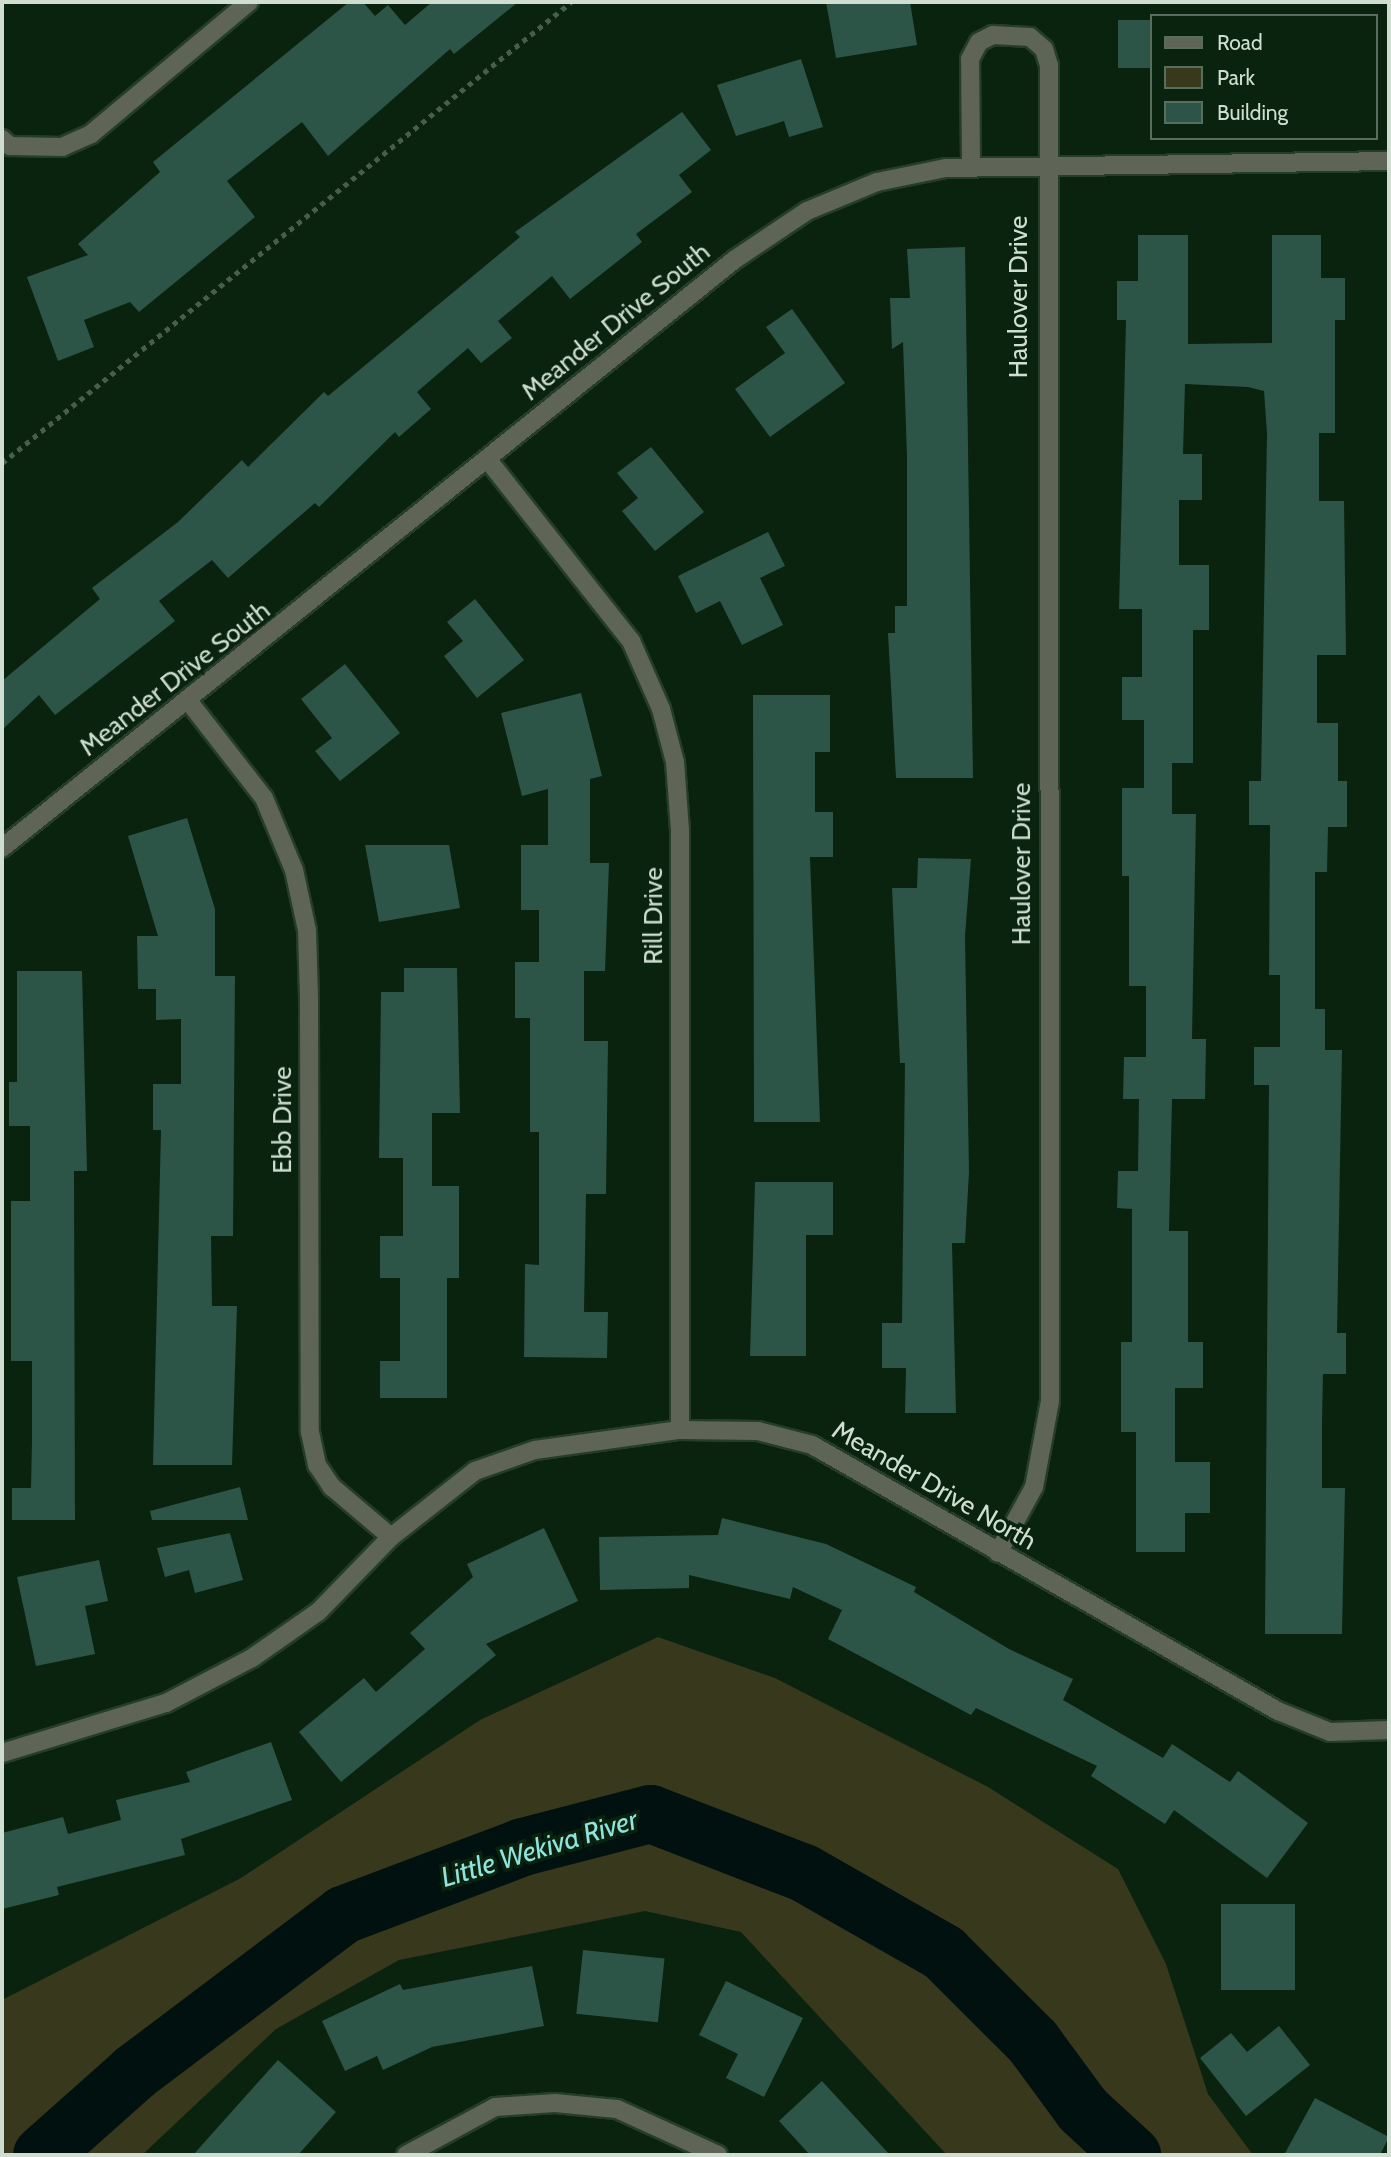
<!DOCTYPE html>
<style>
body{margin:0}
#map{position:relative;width:1391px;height:2157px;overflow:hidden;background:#09230f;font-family:Cabin,sans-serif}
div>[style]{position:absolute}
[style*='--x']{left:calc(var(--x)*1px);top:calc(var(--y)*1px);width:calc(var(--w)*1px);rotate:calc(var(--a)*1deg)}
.green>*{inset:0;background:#38381d}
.river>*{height:58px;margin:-29px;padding:0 29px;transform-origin:29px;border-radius:29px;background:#00110f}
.building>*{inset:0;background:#2c5547;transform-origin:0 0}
.path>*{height:4.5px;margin-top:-2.25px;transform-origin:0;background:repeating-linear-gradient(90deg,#485e4c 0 5px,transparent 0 10px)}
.roads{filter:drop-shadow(2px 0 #253d2a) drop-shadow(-2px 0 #253d2a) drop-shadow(0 2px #253d2a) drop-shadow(0 -2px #253d2a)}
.minor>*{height:18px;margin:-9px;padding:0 9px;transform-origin:9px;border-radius:9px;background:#5e6556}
span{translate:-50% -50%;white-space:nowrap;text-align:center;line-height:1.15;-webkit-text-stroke:7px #09230f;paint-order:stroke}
.street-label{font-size:26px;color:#cfded1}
.water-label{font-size:28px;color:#90e4dd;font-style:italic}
.frame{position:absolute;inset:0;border:4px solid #cfded1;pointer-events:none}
.legend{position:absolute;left:1150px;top:14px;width:228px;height:126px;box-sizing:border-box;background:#09230f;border:2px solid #586e5d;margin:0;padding:9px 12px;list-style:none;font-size:21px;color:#cfded1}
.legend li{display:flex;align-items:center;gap:14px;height:35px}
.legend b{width:35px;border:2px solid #586e5d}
</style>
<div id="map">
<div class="green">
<i style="clip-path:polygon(658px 1637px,775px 1678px,988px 1787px,1118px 1869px,1166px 1964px,1208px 2094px,1253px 2155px,947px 2155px,741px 1932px,645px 1911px,399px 1960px,276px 2029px,142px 2155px,2px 2155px,2px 2000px,241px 1878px,480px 1720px)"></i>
</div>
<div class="river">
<i style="--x:42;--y:2155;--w:125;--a:-41.7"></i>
<i style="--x:135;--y:2072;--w:261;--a:-37"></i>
<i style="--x:343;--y:1915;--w:192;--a:-20.7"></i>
<i style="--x:523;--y:1847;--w:132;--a:-14.5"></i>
<i style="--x:651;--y:1814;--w:164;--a:21.1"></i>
<i style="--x:804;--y:1873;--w:161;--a:29.7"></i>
<i style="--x:944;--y:1953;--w:126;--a:45"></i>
<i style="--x:1033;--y:2042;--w:84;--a:53.7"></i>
<i style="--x:1083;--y:2110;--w:67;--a:42.6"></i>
</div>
<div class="building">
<i style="clip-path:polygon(349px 2px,363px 2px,375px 16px,388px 5px,405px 25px,432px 2px,518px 2px,454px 54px,450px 49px,328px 156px,302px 122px,227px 181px,255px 217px,139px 312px,130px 302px,84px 320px,94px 347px,58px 361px,27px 277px,88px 255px,78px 244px,160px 172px,153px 162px)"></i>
<i style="clip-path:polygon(826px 2px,910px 2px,917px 45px,836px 58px)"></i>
<i style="left:1118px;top:20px;width:33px;height:48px"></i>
<i style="clip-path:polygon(801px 59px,823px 127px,789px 137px,784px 121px,736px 136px,717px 85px)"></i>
<i style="clip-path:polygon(682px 112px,711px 150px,679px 175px,692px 192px,636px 234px,642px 242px,570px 299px,552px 276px,498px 321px,512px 338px,481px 363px,468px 348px,417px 392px,431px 409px,399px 437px,395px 432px,319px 507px,315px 503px,228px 578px,212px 560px,159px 601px,175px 621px,55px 715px,39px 695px,2px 730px,2px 681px,100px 599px,92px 588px,178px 522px,242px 460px,248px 467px,324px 392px,328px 396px,520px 237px,515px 232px)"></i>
<i style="clip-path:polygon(1138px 235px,1188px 235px,1188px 344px,1272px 343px,1272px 235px,1321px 235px,1321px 278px,1345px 278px,1345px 320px,1335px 320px,1335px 433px,1319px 433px,1319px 501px,1344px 501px,1346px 655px,1317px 655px,1317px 723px,1338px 723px,1338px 781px,1347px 781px,1347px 827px,1328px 827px,1327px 872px,1315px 872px,1315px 1009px,1325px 1009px,1325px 1050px,1342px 1050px,1337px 1333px,1346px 1333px,1346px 1374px,1323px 1374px,1322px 1422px,1322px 1488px,1345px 1488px,1342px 1634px,1265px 1634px,1269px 1085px,1254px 1085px,1254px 1047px,1280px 1047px,1280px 975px,1269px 975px,1270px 825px,1249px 825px,1249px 781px,1261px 781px,1267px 433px,1264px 391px,1248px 387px,1185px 384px,1183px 454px,1202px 454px,1202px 500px,1179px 500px,1179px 565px,1209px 565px,1209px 630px,1193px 630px,1193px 763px,1172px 763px,1172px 814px,1196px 814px,1192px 1039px,1206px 1039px,1205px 1099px,1172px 1099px,1169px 1231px,1188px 1231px,1188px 1342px,1203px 1342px,1203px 1388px,1175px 1388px,1175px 1462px,1210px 1462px,1210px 1513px,1185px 1513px,1185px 1552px,1136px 1552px,1136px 1432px,1121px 1432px,1121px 1342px,1132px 1342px,1132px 1209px,1117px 1208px,1118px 1171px,1138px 1171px,1139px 1099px,1123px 1099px,1124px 1057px,1146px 1057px,1146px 986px,1129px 986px,1129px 876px,1122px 876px,1122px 788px,1144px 788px,1144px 720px,1122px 720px,1122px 677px,1142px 677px,1142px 609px,1119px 609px,1126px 320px,1117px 320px,1117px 281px,1138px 281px)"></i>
<i style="clip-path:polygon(965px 247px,973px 778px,896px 778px,888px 633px,895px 633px,895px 606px,907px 606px,907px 456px,903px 342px,892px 349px,890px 298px,910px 298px,907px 249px)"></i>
<i style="clip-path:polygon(792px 309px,845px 383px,770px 437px,735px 389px,785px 353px,766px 327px)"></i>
<i style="clip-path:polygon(651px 447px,704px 512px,655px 551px,622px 511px,638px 498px,617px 473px)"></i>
<i style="clip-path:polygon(768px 532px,785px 566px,760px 578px,783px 625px,742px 645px,720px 601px,696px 613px,678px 576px)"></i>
<i style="clip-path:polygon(475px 599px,524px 660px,477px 698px,444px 656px,463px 641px,447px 622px)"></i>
<i style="clip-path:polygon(345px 664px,400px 733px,340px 781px,315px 751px,332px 738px,301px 699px)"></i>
<i style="clip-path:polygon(581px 693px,602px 776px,590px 779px,590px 863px,609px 863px,605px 971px,584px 971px,584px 1041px,608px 1041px,606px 1194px,586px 1194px,584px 1312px,608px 1312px,607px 1358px,524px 1357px,525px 1264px,539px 1265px,539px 1132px,530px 1132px,530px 1018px,515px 1018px,515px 962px,539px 962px,539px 910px,521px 910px,521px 845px,548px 845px,548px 789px,522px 796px,501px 713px)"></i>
<i style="clip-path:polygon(753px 695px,830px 695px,830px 752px,815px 752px,815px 812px,833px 812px,833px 857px,810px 857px,820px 1122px,754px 1122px)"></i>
<i style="clip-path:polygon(187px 818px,215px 909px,215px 976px,235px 976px,233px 1236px,211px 1236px,212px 1306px,237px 1306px,232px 1465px,153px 1465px,161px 1130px,153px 1130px,153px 1084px,181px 1084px,181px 1019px,156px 1020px,156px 989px,138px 989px,137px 936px,158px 936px,128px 836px)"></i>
<i style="clip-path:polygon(365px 845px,449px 845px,460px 908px,379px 922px)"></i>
<i style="clip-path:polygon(918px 858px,971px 859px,965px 936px,969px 1172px,965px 1243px,952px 1243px,956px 1413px,905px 1413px,906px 1368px,882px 1368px,882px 1323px,902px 1323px,905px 1063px,900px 1063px,892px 888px,917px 888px)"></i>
<i style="clip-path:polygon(404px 968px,457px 968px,460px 1113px,432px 1113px,432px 1186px,459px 1186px,459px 1278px,447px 1278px,447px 1398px,380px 1398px,380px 1361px,400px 1361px,400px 1278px,380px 1278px,380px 1236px,403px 1236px,403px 1158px,379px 1158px,381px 992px,404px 992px)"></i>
<i style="clip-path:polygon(17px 971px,82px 971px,87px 1171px,74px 1171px,75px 1520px,12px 1520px,12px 1488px,31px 1488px,32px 1440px,32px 1361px,11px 1361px,11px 1201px,30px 1201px,30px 1126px,9px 1126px,9px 1082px,17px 1082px)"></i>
<i style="clip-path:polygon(755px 1182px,833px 1182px,833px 1235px,806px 1235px,806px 1356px,750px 1356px)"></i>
<i style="clip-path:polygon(240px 1487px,248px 1520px,152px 1520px,150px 1511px)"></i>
<i style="clip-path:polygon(722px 1518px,826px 1544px,916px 1587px,914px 1592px,1009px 1649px,1073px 1679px,1063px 1700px,1163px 1758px,1172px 1744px,1230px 1782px,1238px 1771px,1308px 1823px,1267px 1878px,1174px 1810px,1165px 1824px,1091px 1776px,1097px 1766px,976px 1708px,971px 1715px,828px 1639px,842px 1610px,793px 1587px,790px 1599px,689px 1575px,689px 1588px,600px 1590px,599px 1537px,718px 1535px)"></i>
<i style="clip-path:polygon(544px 1528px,578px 1601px,486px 1644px,496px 1655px,341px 1782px,299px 1732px,364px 1678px,376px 1692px,425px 1649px,410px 1633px,473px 1577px,467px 1564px)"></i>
<i style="clip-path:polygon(230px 1533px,243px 1580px,195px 1593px,189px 1570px,165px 1577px,157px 1548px)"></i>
<i style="clip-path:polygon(99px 1560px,108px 1601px,85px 1606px,95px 1654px,36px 1666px,17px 1577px)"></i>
<i style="clip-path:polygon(271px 1742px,292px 1800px,181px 1839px,185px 1855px,57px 1887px,59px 1895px,2px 1909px,2px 1833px,63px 1817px,68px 1834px,121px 1820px,116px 1800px,190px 1782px,186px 1772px)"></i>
<i style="left:1221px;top:1904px;width:74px;height:86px"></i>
<i style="left:583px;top:1950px;width:82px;height:64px;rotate:6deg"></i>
<i style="clip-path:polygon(532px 1966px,544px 2026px,432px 2047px,383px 2070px,377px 2056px,345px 2071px,322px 2021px,400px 1984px,403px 1990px)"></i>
<i style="clip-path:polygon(726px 1981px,803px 2018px,764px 2097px,726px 2078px,738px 2054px,699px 2035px)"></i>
<i style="clip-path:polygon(1279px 2026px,1310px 2065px,1246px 2116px,1200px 2058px,1231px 2033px,1247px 2052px)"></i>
<i style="clip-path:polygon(278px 2060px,336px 2112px,298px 2155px,193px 2155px)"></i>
<i style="clip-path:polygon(822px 2081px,890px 2155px,810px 2155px,779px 2121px)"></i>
<i style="clip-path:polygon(1315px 2098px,1389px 2137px,1380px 2155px,1284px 2155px)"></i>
</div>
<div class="path">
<i style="--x:2;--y:463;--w:732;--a:-39.01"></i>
</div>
<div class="roads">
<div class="minor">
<i style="--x:2;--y:139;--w:11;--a:41"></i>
<i style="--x:10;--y:146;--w:52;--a:1.1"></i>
<i style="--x:62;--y:147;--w:32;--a:-24"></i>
<i style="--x:91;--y:134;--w:206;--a:-39.9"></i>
<i style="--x:971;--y:165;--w:106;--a:-90.5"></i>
<i style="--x:970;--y:59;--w:19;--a:-62"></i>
<i style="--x:979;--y:42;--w:16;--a:-27"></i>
<i style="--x:993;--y:35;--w:37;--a:3"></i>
<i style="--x:1030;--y:37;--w:18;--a:41"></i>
<i style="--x:1044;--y:49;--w:17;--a:73"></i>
<i style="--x:1049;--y:65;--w:1336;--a:89.96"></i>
<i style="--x:1050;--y:1401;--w:87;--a:100.5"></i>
<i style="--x:1034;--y:1487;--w:75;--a:118.6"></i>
<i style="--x:488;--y:460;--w:231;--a:51.7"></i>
<i style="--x:631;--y:641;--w:74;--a:66.2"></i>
<i style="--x:661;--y:709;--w:55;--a:75.2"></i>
<i style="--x:675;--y:762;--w:68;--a:85.8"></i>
<i style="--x:680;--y:830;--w:600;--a:90"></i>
<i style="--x:190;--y:703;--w:120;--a:52.1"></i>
<i style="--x:264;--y:798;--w:78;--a:67.4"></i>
<i style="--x:294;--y:870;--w:61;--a:77.8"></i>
<i style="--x:307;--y:930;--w:69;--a:88.3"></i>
<i style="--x:309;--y:999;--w:433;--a:89.9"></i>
<i style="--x:310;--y:1432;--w:34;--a:78"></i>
<i style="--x:317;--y:1465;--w:27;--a:56"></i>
<i style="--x:332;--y:1487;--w:77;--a:40.3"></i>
<i style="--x:2;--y:848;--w:939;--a:-38.77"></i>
<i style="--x:734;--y:260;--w:88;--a:-33.9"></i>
<i style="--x:807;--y:211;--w:76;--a:-22.5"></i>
<i style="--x:877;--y:182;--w:70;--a:-11.5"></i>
<i style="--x:946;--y:168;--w:443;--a:-0.9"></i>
<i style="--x:2;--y:1753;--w:171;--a:-17"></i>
<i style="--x:166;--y:1703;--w:97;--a:-27.6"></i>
<i style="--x:252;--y:1658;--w:80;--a:-34.9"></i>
<i style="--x:318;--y:1612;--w:105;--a:-45.8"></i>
<i style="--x:391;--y:1537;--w:107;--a:-38.2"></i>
<i style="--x:475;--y:1471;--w:64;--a:-19.3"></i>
<i style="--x:535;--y:1450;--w:146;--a:-7.9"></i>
<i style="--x:680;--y:1430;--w:78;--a:0.7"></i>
<i style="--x:758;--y:1431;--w:56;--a:14.5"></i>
<i style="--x:812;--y:1445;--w:537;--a:29.72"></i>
<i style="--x:1278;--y:1711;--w:56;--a:22"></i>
<i style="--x:1330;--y:1732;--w:59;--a:-1.9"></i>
<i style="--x:406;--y:2155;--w:101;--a:-28.3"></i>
<i style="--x:495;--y:2107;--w:60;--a:-3.8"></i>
<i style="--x:555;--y:2103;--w:62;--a:5.5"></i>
<i style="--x:617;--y:2109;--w:111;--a:24.5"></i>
</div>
</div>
<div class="street-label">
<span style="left:1019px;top:297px;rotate:-90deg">Haulover Drive</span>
<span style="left:616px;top:322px;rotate:-39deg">Meander Drive South</span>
<span style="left:175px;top:679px;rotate:-38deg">Meander Drive South</span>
<span style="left:1022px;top:864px;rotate:-90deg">Haulover Drive</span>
<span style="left:654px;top:916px;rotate:-90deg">Rill Drive</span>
<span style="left:283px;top:1120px;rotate:-90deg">Ebb Drive</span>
<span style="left:934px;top:1486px;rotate:30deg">Meander Drive North</span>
</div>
<div class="water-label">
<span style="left:539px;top:1848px;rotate:-17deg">Little Wekiva River</span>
</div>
<div class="frame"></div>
<ul class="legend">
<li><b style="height:9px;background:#5e6556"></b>Road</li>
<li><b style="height:19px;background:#38381d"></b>Park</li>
<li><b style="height:19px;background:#2c5547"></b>Building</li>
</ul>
</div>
